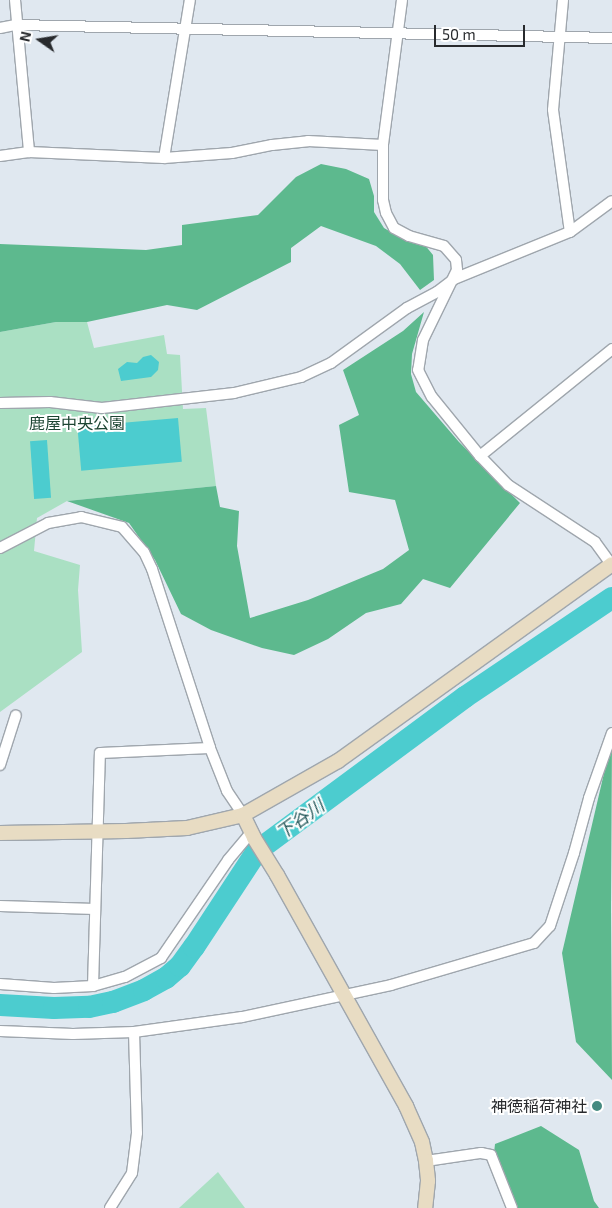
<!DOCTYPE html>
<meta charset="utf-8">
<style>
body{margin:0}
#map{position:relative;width:612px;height:1208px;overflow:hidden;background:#e0e8f0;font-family:"Exo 2","Noto Sans JP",sans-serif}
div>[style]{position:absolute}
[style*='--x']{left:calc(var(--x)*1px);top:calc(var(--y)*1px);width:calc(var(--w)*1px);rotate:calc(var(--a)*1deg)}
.green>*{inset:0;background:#aae0c3}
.forest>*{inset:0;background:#5db98e}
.water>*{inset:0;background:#4ccccf;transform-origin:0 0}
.river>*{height:22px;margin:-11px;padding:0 11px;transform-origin:11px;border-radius:11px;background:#4ccccf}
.roads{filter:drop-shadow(1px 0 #9fa6ad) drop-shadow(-1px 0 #9fa6ad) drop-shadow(0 1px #9fa6ad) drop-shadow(0 -1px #9fa6ad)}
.street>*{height:10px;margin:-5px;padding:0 5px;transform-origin:5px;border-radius:5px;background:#fff}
.secondary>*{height:14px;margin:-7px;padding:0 7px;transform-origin:7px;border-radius:7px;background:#e8dcc3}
.dots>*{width:14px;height:14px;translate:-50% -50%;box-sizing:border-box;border:2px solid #fff;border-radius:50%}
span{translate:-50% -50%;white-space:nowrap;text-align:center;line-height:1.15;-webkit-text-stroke:4px #fff;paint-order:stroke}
.park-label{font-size:16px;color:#1d4533}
.poi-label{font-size:16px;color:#282a2d}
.right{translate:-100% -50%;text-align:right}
.water-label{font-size:18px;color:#24595b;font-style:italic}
.north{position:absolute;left:15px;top:15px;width:50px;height:50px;-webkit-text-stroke:4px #fff;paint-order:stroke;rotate:283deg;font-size:14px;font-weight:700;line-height:20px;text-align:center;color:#282a2d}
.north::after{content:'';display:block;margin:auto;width:18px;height:22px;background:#282a2d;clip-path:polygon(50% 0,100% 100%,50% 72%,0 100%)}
.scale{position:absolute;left:434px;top:25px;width:91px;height:22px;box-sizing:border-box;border:2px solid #282a2d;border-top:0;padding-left:6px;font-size:15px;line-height:18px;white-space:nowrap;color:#282a2d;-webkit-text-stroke:4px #fff;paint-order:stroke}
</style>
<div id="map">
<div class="green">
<i style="clip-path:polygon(56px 322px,87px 322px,94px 348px,164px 335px,167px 354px,180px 355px,183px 409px,206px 408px,216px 486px,67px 501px,37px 518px,34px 551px,80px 565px,78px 590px,82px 652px,0 712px,0 332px)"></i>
<i style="clip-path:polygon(218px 1172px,245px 1208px,179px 1208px)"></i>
</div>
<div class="forest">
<i style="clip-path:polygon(321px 164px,346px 169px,369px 179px,374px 196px,374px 212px,384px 228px,401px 238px,424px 244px,433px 255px,434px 280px,420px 290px,400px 264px,376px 246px,321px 226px,291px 248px,291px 262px,197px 310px,167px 305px,87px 322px,56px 322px,0 332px,0 244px,146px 250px,182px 245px,182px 225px,258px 215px,296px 177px)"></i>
<i style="clip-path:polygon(424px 312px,412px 354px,411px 374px,416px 392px,459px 442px,520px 503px,450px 588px,423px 579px,401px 604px,366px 613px,328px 639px,294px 655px,262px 648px,211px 630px,181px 614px,155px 560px,129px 523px,67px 501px,216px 486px,220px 507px,239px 511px,237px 546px,250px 618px,308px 600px,383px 569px,409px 550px,395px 500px,349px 492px,339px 425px,359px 415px,343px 370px,403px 331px)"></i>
<i style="clip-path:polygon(612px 739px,611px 907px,612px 1080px,576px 1042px,562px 953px)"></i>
<i style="clip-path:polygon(541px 1126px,579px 1150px,594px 1201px,599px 1208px,517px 1208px,494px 1153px,495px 1144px)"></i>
</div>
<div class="water">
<i style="clip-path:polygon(151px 355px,159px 362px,158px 370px,151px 377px,121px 381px,118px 369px,127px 362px,137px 363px,143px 357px)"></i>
<i style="left:178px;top:418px;width:44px;height:101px;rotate:85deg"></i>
<i style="left:47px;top:440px;width:58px;height:17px;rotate:86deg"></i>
</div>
<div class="river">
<i style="--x:0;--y:1005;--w:54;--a:3.2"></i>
<i style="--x:54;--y:1008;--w:35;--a:-2"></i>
<i style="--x:89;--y:1007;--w:25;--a:-12"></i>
<i style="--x:113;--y:1002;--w:33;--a:-21"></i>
<i style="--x:144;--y:990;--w:25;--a:-29"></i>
<i style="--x:166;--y:978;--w:18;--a:-41"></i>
<i style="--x:180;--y:966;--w:24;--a:-54"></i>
<i style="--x:194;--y:947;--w:115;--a:-56.7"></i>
<i style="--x:257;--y:851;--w:259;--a:-36.5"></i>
<i style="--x:465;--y:697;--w:177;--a:-34"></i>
</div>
<div class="roads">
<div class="street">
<i style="--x:15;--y:0;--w:153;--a:84.7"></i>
<i style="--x:402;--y:0;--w:146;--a:97.5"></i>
<i style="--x:383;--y:145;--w:55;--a:90"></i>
<i style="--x:383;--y:200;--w:13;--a:77"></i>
<i style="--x:386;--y:213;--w:17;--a:62"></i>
<i style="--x:394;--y:228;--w:17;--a:28"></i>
<i style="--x:409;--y:236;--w:36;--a:16"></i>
<i style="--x:444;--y:246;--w:18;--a:49"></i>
<i style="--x:456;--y:260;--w:10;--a:84"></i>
<i style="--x:457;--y:270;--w:78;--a:115.9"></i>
<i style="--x:423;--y:340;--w:30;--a:99"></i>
<i style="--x:418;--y:370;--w:30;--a:63"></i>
<i style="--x:432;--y:397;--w:76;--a:50.9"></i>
<i style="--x:480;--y:456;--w:40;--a:46"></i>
<i style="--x:508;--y:485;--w:104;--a:33.2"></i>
<i style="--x:595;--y:542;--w:29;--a:54"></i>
<i style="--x:563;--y:0;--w:110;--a:95.2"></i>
<i style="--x:553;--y:110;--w:123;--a:82.1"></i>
<i style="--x:0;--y:28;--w:16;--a:-11"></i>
<i style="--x:16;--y:25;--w:596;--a:1.25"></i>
<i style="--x:0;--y:156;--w:29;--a:-8"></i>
<i style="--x:29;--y:152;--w:135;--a:2.5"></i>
<i style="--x:164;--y:158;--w:68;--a:-4.2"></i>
<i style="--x:232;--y:153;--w:41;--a:-11.3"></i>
<i style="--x:272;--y:145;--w:36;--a:-6"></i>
<i style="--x:308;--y:141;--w:75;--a:3.1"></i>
<i style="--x:164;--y:158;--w:160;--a:-80.7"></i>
<i style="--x:0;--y:403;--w:50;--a:-1.1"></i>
<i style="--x:50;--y:402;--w:52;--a:6.6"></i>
<i style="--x:102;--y:408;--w:133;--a:-6.5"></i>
<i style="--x:234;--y:393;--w:69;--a:-13.4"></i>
<i style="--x:301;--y:377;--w:33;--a:-25"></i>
<i style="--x:331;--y:363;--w:94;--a:-35.9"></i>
<i style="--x:407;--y:308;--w:34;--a:-28"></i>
<i style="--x:437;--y:292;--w:21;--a:-37"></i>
<i style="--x:454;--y:279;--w:125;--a:-22.1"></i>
<i style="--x:570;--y:232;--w:52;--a:-36.4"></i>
<i style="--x:480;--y:456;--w:170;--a:-39"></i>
<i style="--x:0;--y:548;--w:54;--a:-27.5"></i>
<i style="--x:48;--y:523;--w:34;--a:-10"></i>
<i style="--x:81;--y:517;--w:42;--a:13.7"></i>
<i style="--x:122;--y:527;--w:33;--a:49"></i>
<i style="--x:144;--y:552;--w:19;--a:65"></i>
<i style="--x:152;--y:569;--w:188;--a:72"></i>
<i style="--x:210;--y:748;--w:46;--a:68.4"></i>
<i style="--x:227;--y:791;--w:29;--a:56"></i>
<i style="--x:0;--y:765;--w:52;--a:-72.3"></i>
<i style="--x:0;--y:906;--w:95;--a:1.8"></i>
<i style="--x:0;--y:984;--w:54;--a:4.2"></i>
<i style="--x:54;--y:988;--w:39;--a:-3"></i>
<i style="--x:93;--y:986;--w:33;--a:-16"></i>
<i style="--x:125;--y:977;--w:41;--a:-27.8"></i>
<i style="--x:161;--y:958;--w:119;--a:-55.6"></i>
<i style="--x:228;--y:860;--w:35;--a:-50"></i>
<i style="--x:93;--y:986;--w:233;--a:-88.3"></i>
<i style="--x:100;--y:753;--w:110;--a:-2.6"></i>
<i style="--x:0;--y:1031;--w:73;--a:2.4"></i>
<i style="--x:73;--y:1034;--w:61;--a:-1.9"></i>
<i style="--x:134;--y:1032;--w:109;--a:-7.9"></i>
<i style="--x:242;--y:1017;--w:152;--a:-12.1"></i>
<i style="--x:391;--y:985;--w:149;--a:-16.4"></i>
<i style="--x:534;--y:943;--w:23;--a:-47"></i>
<i style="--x:550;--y:926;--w:77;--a:-71.8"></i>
<i style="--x:574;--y:853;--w:57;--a:-74.7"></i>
<i style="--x:589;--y:798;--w:69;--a:-70.5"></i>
<i style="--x:426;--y:1161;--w:56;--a:-8.3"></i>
<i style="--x:481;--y:1153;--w:10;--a:11"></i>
<i style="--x:491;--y:1155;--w:57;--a:68.4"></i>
<i style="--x:110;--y:1208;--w:41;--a:-57.8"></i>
<i style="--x:132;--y:1173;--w:40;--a:-82.9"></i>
<i style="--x:137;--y:1133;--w:101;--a:-91.7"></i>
</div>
<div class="secondary">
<i style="--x:243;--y:815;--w:25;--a:64"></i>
<i style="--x:254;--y:838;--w:44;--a:58.1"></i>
<i style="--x:277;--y:875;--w:265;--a:60.8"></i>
<i style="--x:406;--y:1106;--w:39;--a:66"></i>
<i style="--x:422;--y:1142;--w:19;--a:78"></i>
<i style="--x:426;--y:1161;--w:20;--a:84"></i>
<i style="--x:428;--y:1181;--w:27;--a:96"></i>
<i style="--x:0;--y:833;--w:126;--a:-0.9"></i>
<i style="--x:126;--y:831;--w:61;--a:-2.8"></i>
<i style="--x:187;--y:828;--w:57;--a:-13.1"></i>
<i style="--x:243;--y:815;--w:109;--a:-29.6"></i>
<i style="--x:338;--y:761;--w:337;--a:-35.7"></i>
</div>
</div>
<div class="dots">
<i style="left:597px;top:1106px;background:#458a80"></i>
</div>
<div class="park-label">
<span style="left:77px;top:423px">鹿屋中央公園</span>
</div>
<div class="poi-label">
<span class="right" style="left:587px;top:1106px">神徳稲荷神社</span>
</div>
<div class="water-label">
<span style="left:300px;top:819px;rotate:-36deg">下谷川</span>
</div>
<div class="north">N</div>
<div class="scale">50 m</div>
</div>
